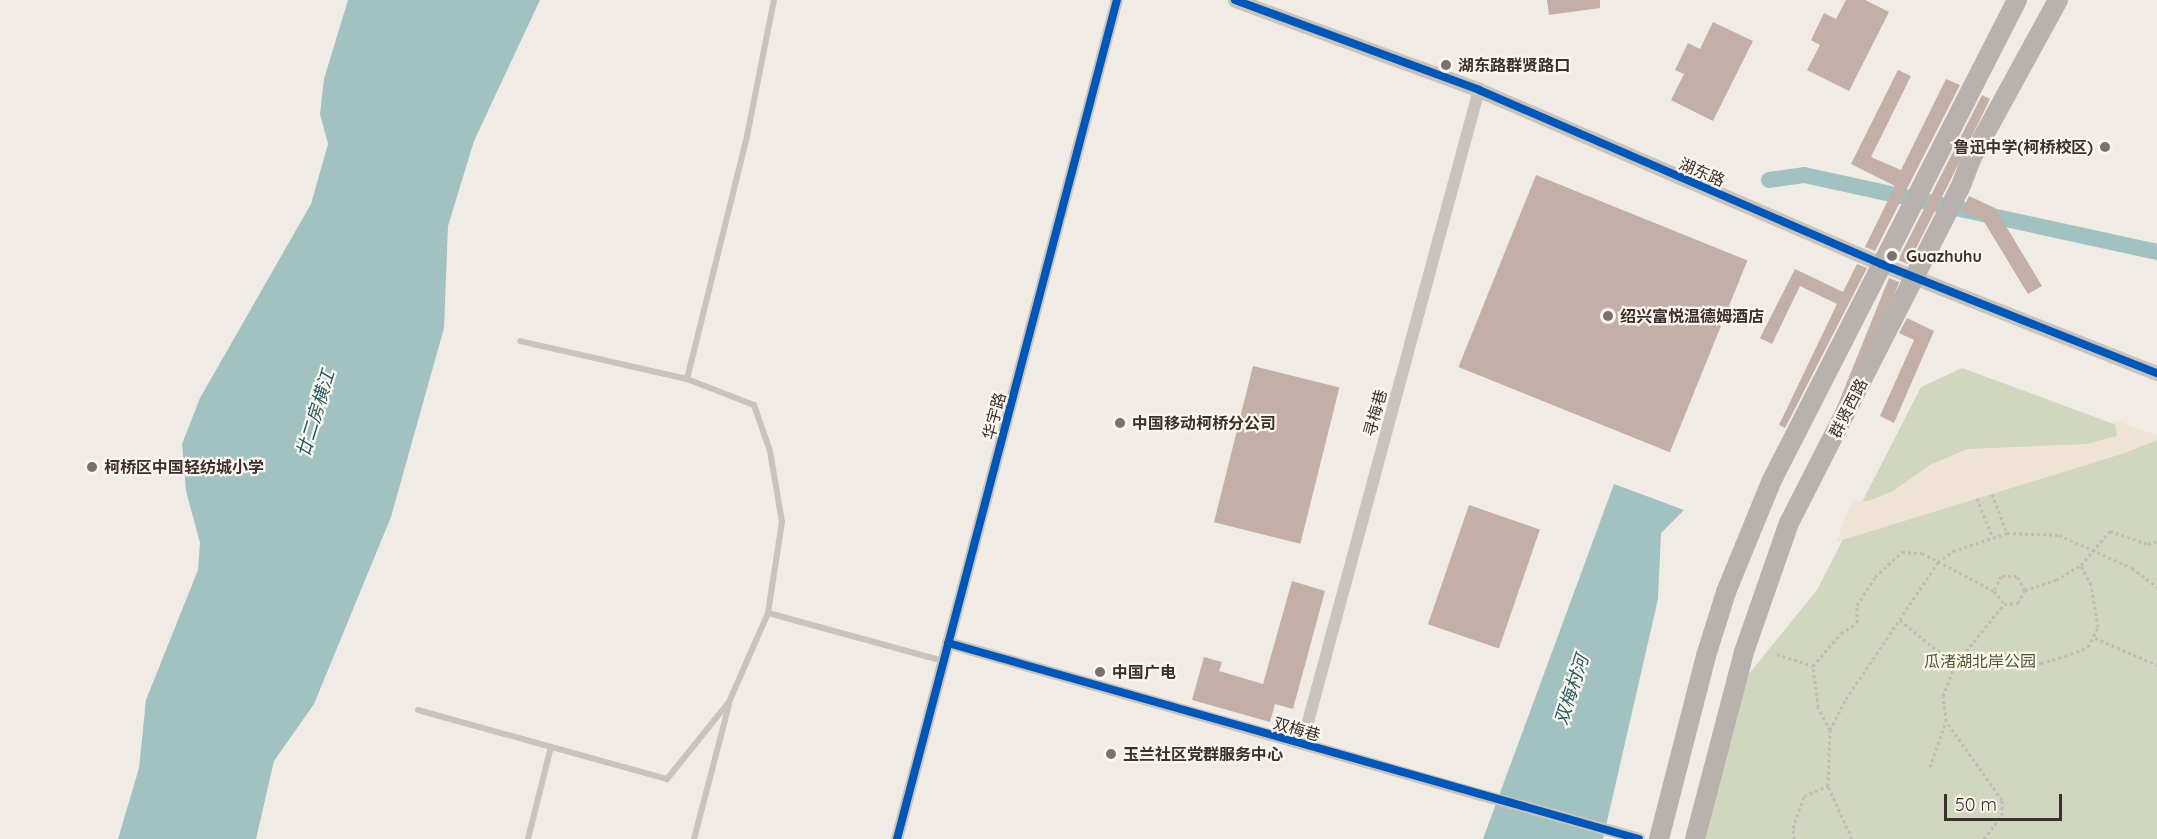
<!DOCTYPE html>
<meta charset="utf-8">
<style>
body{margin:0}
#map{position:relative;width:2157px;height:839px;overflow:hidden;background:#f0ebe5;font-family:Quicksand,"Noto Sans SC",sans-serif}
div>[style]{position:absolute}
[style*='--x']{left:calc(var(--x)*1px);top:calc(var(--y)*1px);width:calc(var(--w)*1px);rotate:calc(var(--a)*1deg)}
.green>*{inset:0;background:#d1d6bf}
.plaza>*{inset:0;background:#eee3d5}
.water>*{inset:0;background:#a1c2c1}
.canal>*{height:16px;margin:-8px;padding:0 8px;transform-origin:8px;border-radius:8px;background:#a1c2c1}
.building>*{inset:0;background:#c3afa7;transform-origin:0 0}
.path>*{height:3px;margin-top:-1.5px;transform-origin:0;background:repeating-linear-gradient(90deg,#c2bbb6 0 3px,transparent 0 6px)}
.service>*{height:6px;margin:-3px;padding:0 3px;transform-origin:3px;border-radius:3px;background:#c9c3be}
.minor>*{height:12px;margin:-6px;padding:0 6px;transform-origin:6px;border-radius:6px;background:#c9c3be}
.tertiary>*{height:15px;margin:-7.5px;padding:0 7.5px;transform-origin:7.5px;border-radius:7.5px;background:#c9c3be}
.primary>*{height:20px;margin:-10px;padding:0 10px;transform-origin:10px;border-radius:10px;background:#b8b1ad}
.minor-bridge>*{height:12px;margin:-6px;padding:0 6px;transform-origin:6px;border-radius:6px;background:#c9c3be}
.cycleway>*{height:8px;margin:-4px;padding:0 4px;transform-origin:4px;border-radius:4px;background:#0057b8}
.dots>*{width:16px;height:16px;translate:-50% -50%;box-sizing:border-box;border:3px solid #fbf5ee;border-radius:50%}
span{translate:-50% -50%;white-space:nowrap;text-align:center;line-height:1.15;-webkit-text-stroke:4.5px #fbf5ee;paint-order:stroke}
.poi-label{font-size:16px;color:#3b302b;font-weight:700}
.left{translate:0 -50%;text-align:left}
.right{translate:-100% -50%;text-align:right}
.street-label{font-size:16px;color:#3b302b}
.park-label{font-size:16px;color:#4a5a2e}
.water-label{font-size:18px;color:#1f5a5e;font-style:italic}
.scale{position:absolute;left:1944px;top:794px;width:118px;height:27px;box-sizing:border-box;border:3px solid #3b302b;border-top:0;padding-left:8px;font-size:18px;line-height:21px;white-space:nowrap;color:#3b302b;-webkit-text-stroke:4px #fbf5ee;paint-order:stroke}
</style>
<div id="map">
<div class="green">
<i style="clip-path:polygon(1962px 368px,2157px 440px,2157px 839px,1704px 839px,1744px 680px,1817px 590px,1921px 387px)"></i>
</div>
<div class="plaza">
<i style="clip-path:polygon(2114px 420px,2157px 435px,2157px 440px,2125px 453px,1836px 542px,1852px 501px,1868px 501px,1893px 491px,1930px 465px,1967px 449px,2086px 444px,2117px 436px)"></i>
</div>
<div class="water">
<i style="clip-path:polygon(348px 0,540px 0,474px 141px,448px 226px,444px 328px,391px 517px,314px 704px,274px 761px,256px 839px,118px 839px,139px 768px,146px 700px,198px 570px,200px 543px,186px 491px,182px 444px,200px 398px,311px 204px,328px 144px,320px 114px,324px 79px)"></i>
<i style="clip-path:polygon(1614px 484px,1684px 510px,1661px 533px,1658px 599px,1603px 839px,1483px 839px)"></i>
</div>
<div class="canal">
<i style="--x:1769;--y:180;--w:35;--a:-8"></i>
<i style="--x:1804;--y:175;--w:361;--a:12.3"></i>
</div>
<div class="building">
<i style="clip-path:polygon(1547px 0,1600px 0,1600px 8px,1549px 15px)"></i>
<i style="clip-path:polygon(1846px 0,1865px 0,1889px 12px,1849px 91px,1807px 70px,1820px 45px,1811px 40px,1824px 13px,1836px 19px)"></i>
<i style="clip-path:polygon(1713px 22px,1753px 41px,1713px 121px,1671px 100px,1684px 74px,1675px 70px,1688px 43px,1700px 49px)"></i>
<i style="clip-path:polygon(1898px 70px,1911px 76px,1871px 157px,1901px 170px,1946px 79px,1960px 85px,1875px 251px,1865px 247px,1895px 186px,1851px 164px)"></i>
<i style="clip-path:polygon(1982px 95px,1990px 99px,1949px 183px,1908px 264px,1898px 260px)"></i>
<i style="left:1536px;top:175px;width:228px;height:207px;rotate:22deg"></i>
<i style="clip-path:polygon(1969px 196px,1995px 208px,2042px 286px,2028px 294px,1983px 220px,1962px 211px)"></i>
<i style="clip-path:polygon(1857px 264px,1867px 268px,1785px 428px,1779px 425px,1837px 304px,1800px 286px,1772px 344px,1760px 338px,1795px 269px,1843px 292px)"></i>
<i style="left:1889px;top:278px;width:11px;height:180px;rotate:22deg"></i>
<i style="clip-path:polygon(1907px 318px,1934px 331px,1894px 423px,1880px 416px,1914px 340px,1899px 333px)"></i>
<i style="left:1253px;top:366px;width:89px;height:161px;rotate:14deg"></i>
<i style="left:1469px;top:505px;width:75px;height:126px;rotate:19deg"></i>
<i style="clip-path:polygon(1292px 581px,1325px 591px,1293px 709px,1275px 704px,1270px 722px,1192px 700px,1204px 657px,1222px 662px,1219px 671px,1263px 684px)"></i>
</div>
<div class="path">
<i style="--x:1992;--y:494;--w:42;--a:69"></i>
<i style="--x:1977;--y:498;--w:41;--a:68.5"></i>
<i style="--x:2025;--y:590;--w:33;--a:-18"></i>
<i style="--x:2056;--y:580;--w:29;--a:-31"></i>
<i style="--x:2081;--y:565;--w:45;--a:-49.5"></i>
<i style="--x:2110;--y:531;--w:40;--a:18.9"></i>
<i style="--x:2148;--y:544;--w:9;--a:-18"></i>
<i style="--x:1900;--y:620;--w:71;--a:39.3"></i>
<i style="--x:1955;--y:665;--w:86;--a:-1.3"></i>
<i style="--x:2041;--y:663;--w:25;--a:-16"></i>
<i style="--x:2065;--y:656;--w:25;--a:-21"></i>
<i style="--x:2088;--y:647;--w:22;--a:-63"></i>
<i style="--x:2098;--y:627;--w:43;--a:-99.5"></i>
<i style="--x:2091;--y:585;--w:22;--a:-117"></i>
<i style="--x:2095;--y:638;--w:68;--a:23.5"></i>
<i style="--x:1777;--y:654;--w:38;--a:18"></i>
<i style="--x:1830;--y:730;--w:26;--a:-118"></i>
<i style="--x:1818;--y:707;--w:41;--a:-97"></i>
<i style="--x:1813;--y:666;--w:43;--a:-49.7"></i>
<i style="--x:1841;--y:633;--w:19;--a:-32"></i>
<i style="--x:1857;--y:623;--w:18;--a:-90"></i>
<i style="--x:1857;--y:605;--w:33;--a:-57"></i>
<i style="--x:1875;--y:577;--w:37;--a:-43"></i>
<i style="--x:1902;--y:552;--w:20;--a:3"></i>
<i style="--x:1922;--y:553;--w:81;--a:27.8"></i>
<i style="--x:1930;--y:767;--w:49;--a:-70.8"></i>
<i style="--x:1794;--y:839;--w:11;--a:-95"></i>
<i style="--x:1793;--y:828;--w:34;--a:-71"></i>
<i style="--x:1804;--y:796;--w:26;--a:-23"></i>
<i style="--x:1852;--y:839;--w:58;--a:-114.4"></i>
<i style="--x:1828;--y:786;--w:56;--a:-88"></i>
<i style="--x:1830;--y:730;--w:35;--a:-63"></i>
<i style="--x:1846;--y:699;--w:165;--a:-56.1"></i>
<i style="--x:1938;--y:562;--w:19;--a:-36"></i>
<i style="--x:1953;--y:551;--w:57;--a:-18.4"></i>
<i style="--x:2007;--y:533;--w:52;--a:2.2"></i>
<i style="--x:2059;--y:535;--w:80;--a:24.3"></i>
<i style="--x:2132;--y:568;--w:31;--a:37"></i>
<i style="--x:1984;--y:839;--w:30;--a:-53"></i>
<i style="--x:2002;--y:815;--w:15;--a:-90"></i>
<i style="--x:2002;--y:800;--w:97;--a:-125.3"></i>
<i style="--x:1946;--y:721;--w:25;--a:-97"></i>
<i style="--x:1943;--y:696;--w:33;--a:-69"></i>
<i style="--x:1955;--y:665;--w:78;--a:-51.2"></i>
<i style="--x:2004;--y:604;--w:14;--a:-4"></i>
<i style="--x:2018;--y:603;--w:15;--a:-62"></i>
<i style="--x:2025;--y:590;--w:16;--a:-120"></i>
<i style="--x:2017;--y:576;--w:16;--a:180"></i>
<i style="--x:2001;--y:576;--w:17;--a:115"></i>
<i style="--x:1994;--y:591;--w:16;--a:52"></i>
</div>
<div class="service">
<i style="--x:687;--y:379;--w:250;--a:-76.1"></i>
<i style="--x:747;--y:136;--w:139;--a:-78.8"></i>
<i style="--x:768;--y:613;--w:181;--a:15.3"></i>
<i style="--x:418;--y:710;--w:258;--a:15.5"></i>
<i style="--x:667;--y:779;--w:99;--a:-51.2"></i>
<i style="--x:729;--y:702;--w:97;--a:-66.3"></i>
<i style="--x:768;--y:613;--w:92;--a:-81.3"></i>
<i style="--x:782;--y:522;--w:72;--a:-99.6"></i>
<i style="--x:770;--y:451;--w:49;--a:-109.2"></i>
<i style="--x:754;--y:405;--w:72;--a:-158.8"></i>
<i style="--x:687;--y:379;--w:171;--a:-167.2"></i>
<i style="--x:528;--y:839;--w:95;--a:-76"></i>
<i style="--x:694;--y:839;--w:138;--a:-75.4"></i>
</div>
<div class="minor">
<i style="--x:948;--y:643;--w:554;--a:15.92"></i>
<i style="--x:1302;--y:744;--w:678;--a:-74.86"></i>
<i style="--x:1615;--y:832;--w:25;--a:16"></i>
<i style="--x:897;--y:839;--w:867;--a:-75.31"></i>
</div>
<div class="tertiary">
<i style="--x:1235;--y:0;--w:260;--a:20.2"></i>
<i style="--x:1479;--y:90;--w:438;--a:23.4"></i>
<i style="--x:1881;--y:264;--w:297;--a:21.6"></i>
</div>
<div class="primary">
<i style="--x:1659;--y:839;--w:189;--a:-75.6"></i>
<i style="--x:1706;--y:656;--w:67;--a:-72.6"></i>
<i style="--x:1726;--y:592;--w:121;--a:-67.7"></i>
<i style="--x:1772;--y:480;--w:539;--a:-62.96"></i>
<i style="--x:1695;--y:839;--w:193;--a:-75.3"></i>
<i style="--x:1744;--y:652;--w:137;--a:-70.8"></i>
<i style="--x:1789;--y:523;--w:376;--a:-63"></i>
<i style="--x:1960;--y:188;--w:31;--a:-69"></i>
<i style="--x:1971;--y:159;--w:181;--a:-61.3"></i>
</div>
<div class="minor-bridge">
<i style="--x:1481;--y:795;--w:139;--a:15.4"></i>
</div>
<div class="cycleway">
<i style="--x:1235;--y:0;--w:260;--a:20.2"></i>
<i style="--x:1479;--y:90;--w:438;--a:23.4"></i>
<i style="--x:1881;--y:264;--w:297;--a:21.6"></i>
<i style="--x:948;--y:643;--w:718;--a:15.84"></i>
<i style="--x:897;--y:839;--w:867;--a:-75.31"></i>
</div>
<div class="dots">
<i style="left:1446px;top:65px;background:#7a716c"></i>
<i style="left:2105px;top:147px;background:#7a716c"></i>
<i style="left:1892px;top:256px;background:#7a716c"></i>
<i style="left:1608px;top:316px;background:#7a716c"></i>
<i style="left:1120px;top:423px;background:#7a716c"></i>
<i style="left:92px;top:467px;background:#7a716c"></i>
<i style="left:1100px;top:672px;background:#7a716c"></i>
<i style="left:1111px;top:754px;background:#7a716c"></i>
</div>
<div class="poi-label">
<span class="left" style="left:1458px;top:65px">湖东路群贤路口</span>
<span class="right" style="left:2093px;top:147px">鲁迅中学(柯桥校区)</span>
<span class="left" style="left:1906px;top:256px">Guazhuhu</span>
<span class="left" style="left:1620px;top:316px">绍兴富悦温德姆酒店</span>
<span class="left" style="left:1132px;top:423px">中国移动柯桥分公司</span>
<span class="left" style="left:104px;top:467px">柯桥区中国轻纺城小学</span>
<span class="left" style="left:1112px;top:672px">中国广电</span>
<span class="left" style="left:1123px;top:754px">玉兰社区党群服务中心</span>
</div>
<div class="street-label">
<span style="left:1702px;top:172px;rotate:23deg">湖东路</span>
<span style="left:1848px;top:408px;rotate:-63deg">群贤西路</span>
<span style="left:1375px;top:413px;rotate:-75deg">寻梅巷</span>
<span style="left:994px;top:416px;rotate:-75deg">华宇路</span>
<span style="left:1297px;top:729px;rotate:16deg">双梅巷</span>
</div>
<div class="park-label">
<span style="left:1980px;top:661px">瓜渚湖北岸公园</span>
</div>
<div class="water-label">
<span style="left:316px;top:414px;rotate:-73deg">廿二房横江</span>
<span style="left:1572px;top:690px;rotate:-72deg">双梅村河</span>
</div>
<div class="scale">50 m</div>
</div>
